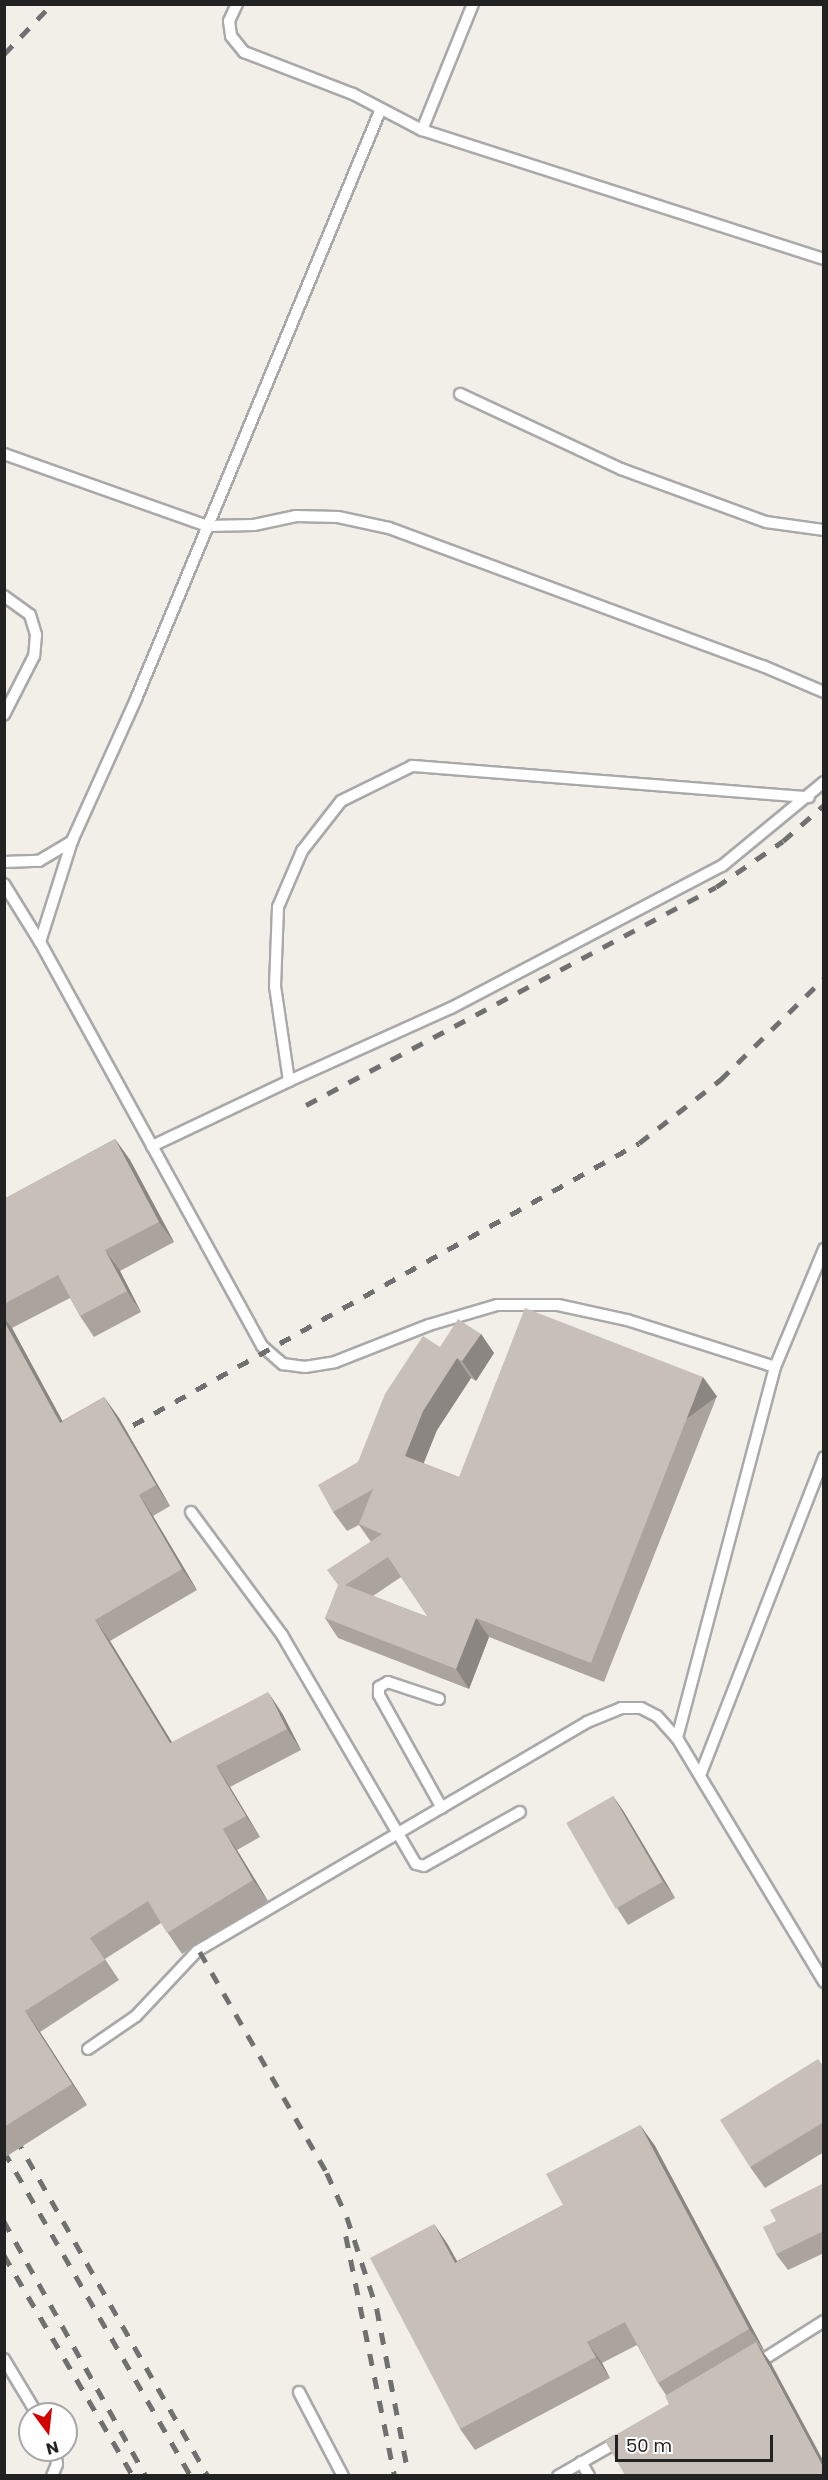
<!DOCTYPE html>
<style>
body{margin:0}
#map{position:relative;width:828px;height:2480px;overflow:hidden;background:#f2efe9;font-family:Poppins,sans-serif}
div>[style]{position:absolute}
[style*='--x']{left:calc(var(--x)*1px);top:calc(var(--y)*1px);width:calc(var(--w)*1px);rotate:calc(var(--a)*1deg)}
.roads{filter:drop-shadow(2px 0 #a9a9a9) drop-shadow(-2px 0 #a9a9a9) drop-shadow(0 2px #a9a9a9) drop-shadow(0 -2px #a9a9a9)}
.service>*{height:10px;margin:-5px;padding:0 5px;transform-origin:5px;border-radius:5px;background:#fff}
.rail>*{height:4.5px;margin-top:-2.25px;transform-origin:0;background:repeating-linear-gradient(90deg,#707070 0 12px,transparent 0 24px)}
.wall>*{inset:0;background:#aba49e}
.shaded-wall>*{inset:0;background:#8b8681;transform-origin:0 0}
.building>*{inset:0;background:#c7bfb8;transform-origin:0 0}
span{translate:-50% -50%;white-space:nowrap;text-align:center;line-height:1.15;-webkit-text-stroke:6px #fff;paint-order:stroke}
.frame{position:absolute;inset:0;border:6px solid #222;pointer-events:none}
.north{position:absolute;left:18px;top:2402px;width:60px;height:60px;box-sizing:border-box;background:#fff;border:2px solid #a7a7a7;border-radius:50%;rotate:165deg;font-size:16px;font-weight:700;line-height:24px;text-align:center;color:#222}
.north::after{content:'';display:block;margin:auto;width:21px;height:27px;background:#d40000;clip-path:polygon(50% 0,100% 100%,50% 72%,0 100%)}
.scale{position:absolute;left:615px;top:2435px;width:158px;height:27px;box-sizing:border-box;border:3px solid #222;border-top:0;padding-left:8px;font-size:18px;line-height:21px;white-space:nowrap;color:#222;-webkit-text-stroke:4px #fff;paint-order:stroke}
</style>
<div id="map">
<div class="roads">
<div class="service">
<i style="--x:237;--y:4;--w:19;--a:115"></i>
<i style="--x:229;--y:21;--w:15;--a:82"></i>
<i style="--x:231;--y:36;--w:21;--a:51"></i>
<i style="--x:244;--y:52;--w:117;--a:21.1"></i>
<i style="--x:353;--y:94;--w:78;--a:27.6"></i>
<i style="--x:422;--y:130;--w:422;--a:17.8"></i>
<i style="--x:422;--y:130;--w:136;--a:-68"></i>
<i style="--x:460;--y:394;--w:178;--a:25"></i>
<i style="--x:621;--y:469;--w:154;--a:20.1"></i>
<i style="--x:766;--y:522;--w:59;--a:7.9"></i>
<i style="--x:4;--y:454;--w:215;--a:19.5"></i>
<i style="--x:207;--y:526;--w:47;--a:-1.2"></i>
<i style="--x:254;--y:525;--w:43;--a:-12.1"></i>
<i style="--x:296;--y:516;--w:42;--a:1.4"></i>
<i style="--x:338;--y:517;--w:52;--a:12.2"></i>
<i style="--x:389;--y:528;--w:399;--a:20.3"></i>
<i style="--x:763;--y:666;--w:66;--a:23.1"></i>
<i style="--x:4;--y:596;--w:32;--a:36"></i>
<i style="--x:30;--y:615;--w:21;--a:73"></i>
<i style="--x:36;--y:635;--w:21;--a:95"></i>
<i style="--x:34;--y:656;--w:66;--a:117"></i>
<i style="--x:4;--y:862;--w:35;--a:-2"></i>
<i style="--x:39;--y:861;--w:39;--a:-31"></i>
<i style="--x:4;--y:884;--w:68;--a:58.2"></i>
<i style="--x:40;--y:942;--w:461;--a:61.2"></i>
<i style="--x:262;--y:1346;--w:28;--a:41"></i>
<i style="--x:283;--y:1364;--w:22;--a:8"></i>
<i style="--x:305;--y:1367;--w:30;--a:-9"></i>
<i style="--x:335;--y:1362;--w:101;--a:-21.5"></i>
<i style="--x:429;--y:1325;--w:71;--a:-16.4"></i>
<i style="--x:497;--y:1305;--w:61;--a:0"></i>
<i style="--x:558;--y:1305;--w:71;--a:12.3"></i>
<i style="--x:627;--y:1320;--w:155;--a:17.6"></i>
<i style="--x:40;--y:942;--w:106;--a:-72.4"></i>
<i style="--x:72;--y:841;--w:156;--a:-65.7"></i>
<i style="--x:136;--y:699;--w:637;--a:-67.46"></i>
<i style="--x:289;--y:1081;--w:178;--a:-24.3"></i>
<i style="--x:451;--y:1008;--w:306;--a:-27.7"></i>
<i style="--x:722;--y:866;--w:132;--a:-39.5"></i>
<i style="--x:152;--y:1146;--w:152;--a:-25.4"></i>
<i style="--x:289;--y:1081;--w:96;--a:-98.4"></i>
<i style="--x:275;--y:986;--w:79;--a:-87.8"></i>
<i style="--x:278;--y:907;--w:61;--a:-66.8"></i>
<i style="--x:302;--y:851;--w:63;--a:-52"></i>
<i style="--x:341;--y:801;--w:79;--a:-26.2"></i>
<i style="--x:412;--y:766;--w:398;--a:4.5"></i>
<i style="--x:191;--y:1512;--w:153;--a:53.5"></i>
<i style="--x:282;--y:1635;--w:265;--a:59.7"></i>
<i style="--x:416;--y:1864;--w:8;--a:14"></i>
<i style="--x:424;--y:1866;--w:110;--a:-29.4"></i>
<i style="--x:439;--y:1699;--w:54;--a:-161.6"></i>
<i style="--x:388;--y:1682;--w:10;--a:151"></i>
<i style="--x:379;--y:1687;--w:8;--a:90"></i>
<i style="--x:379;--y:1695;--w:129;--a:60.9"></i>
<i style="--x:677;--y:1738;--w:384;--a:-75.2"></i>
<i style="--x:775;--y:1367;--w:128;--a:-67.4"></i>
<i style="--x:701;--y:1773;--w:339;--a:-68.7"></i>
<i style="--x:88;--y:2049;--w:58;--a:-34.5"></i>
<i style="--x:136;--y:2016;--w:89;--a:-46.8"></i>
<i style="--x:197;--y:1951;--w:452;--a:-30.4"></i>
<i style="--x:587;--y:1722;--w:37;--a:-22"></i>
<i style="--x:621;--y:1708;--w:20;--a:0"></i>
<i style="--x:641;--y:1708;--w:18;--a:27"></i>
<i style="--x:657;--y:1716;--w:30;--a:48"></i>
<i style="--x:677;--y:1738;--w:285;--a:58.9"></i>
<i style="--x:4;--y:2359;--w:64;--a:59"></i>
<i style="--x:756;--y:2364;--w:80;--a:-32.3"></i>
<i style="--x:299;--y:2392;--w:95;--a:62.4"></i>
<i style="--x:581;--y:2462;--w:16;--a:60"></i>
<i style="--x:52;--y:2476;--w:13;--a:-67"></i>
<i style="--x:57;--y:2464;--w:14;--a:-98"></i>
<i style="--x:558;--y:2476;--w:70;--a:-29.8"></i>
</div>
</div>
<div class="rail">
<i style="--x:4;--y:54;--w:69;--a:-46.2"></i>
<i style="--x:306;--y:1105;--w:464;--a:-28"></i>
<i style="--x:716;--y:887;--w:81;--a:-34.5"></i>
<i style="--x:783;--y:841;--w:55;--a:-41.3"></i>
<i style="--x:133;--y:1425;--w:579;--a:-29.13"></i>
<i style="--x:639;--y:1143;--w:103;--a:-37.9"></i>
<i style="--x:720;--y:1080;--w:146;--a:-44.4"></i>
<i style="--x:188;--y:1931;--w:279;--a:60.1"></i>
<i style="--x:327;--y:2173;--w:48;--a:65.6"></i>
<i style="--x:347;--y:2217;--w:97;--a:71.9"></i>
<i style="--x:377;--y:2309;--w:170;--a:79.2"></i>
<i style="--x:4;--y:2117;--w:413;--a:60.4"></i>
<i style="--x:4;--y:2151;--w:375;--a:60.1"></i>
<i style="--x:4;--y:2221;--w:292;--a:60.9"></i>
<i style="--x:346;--y:2236;--w:245;--a:78.5"></i>
<i style="--x:4;--y:2255;--w:256;--a:59.7"></i>
</div>
<div class="wall">
<i style="clip-path:polygon(115px 1139px,130px 1160px,174px 1242px,120px 1271px,141px 1312px,94px 1337px,80px 1316px,70px 1298px,12px 1328px,62px 1421px,104px 1397px,119px 1418px,170px 1506px,153px 1516px,197px 1590px,110px 1641px,172px 1742px,282px 1713px,301px 1750px,230px 1787px,260px 1837px,237px 1850px,268px 1901px,182px 1954px,161px 1923px,105px 1959px,119px 1980px,40px 2032px,87px 2105px,4px 2158px,4px 1199px)"></i>
<i style="clip-path:polygon(evenodd,481px 1334px,494px 1353px,476px 1381px,471px 1378px,437px 1430px,423px 1463px,459px 1477px,717px 1396px,604px 1682px,489px 1637px,469px 1689px,338px 1638px,325px 1618px,371px 1542px,359px 1525px,347px 1531px,333px 1512px,358px 1462px,440px 1347px,481px 1334px,401px 1577px,428px 1617px,373px 1596px,401px 1577px)"></i>
<i style="clip-path:polygon(613px 1796px,624px 1812px,675px 1898px,628px 1925px,617px 1908px)"></i>
<i style="clip-path:polygon(824px 2066px,824px 2152px,765px 2188px,750px 2167px)"></i>
<i style="clip-path:polygon(640px 2125px,655px 2146px,764px 2350px,762px 2351px,771px 2363px,669px 2404px,666px 2395px,658px 2383px,637px 2345px,602px 2363px,610px 2378px,475px 2450px,460px 2429px,434px 2224px,448px 2245px,457px 2261px,563px 2205px)"></i>
<i style="clip-path:polygon(824px 2183px,824px 2253px,788px 2270px,776px 2254px,776px 2221px)"></i>
</div>
<div class="shaded-wall">
<i style="clip-path:polygon(115px 1139px,130px 1160px,174px 1242px,159px 1222px)"></i>
<i style="clip-path:polygon(105px 1250px,120px 1271px,141px 1312px,127px 1291px)"></i>
<i style="clip-path:polygon(4px 1318px,12px 1328px,75px 1444px,60px 1423px,4px 1321px)"></i>
<i style="clip-path:polygon(481px 1334px,494px 1353px,476px 1381px,462px 1361px)"></i>
<i style="clip-path:polygon(457px 1358px,471px 1378px,437px 1430px,419px 1475px,405px 1456px,423px 1411px)"></i>
<i style="left:703px;top:1377px;width:24px;height:307px;rotate:54deg"></i>
<i style="clip-path:polygon(104px 1397px,119px 1418px,170px 1506px,156px 1485px)"></i>
<i style="clip-path:polygon(139px 1495px,153px 1516px,197px 1590px,182px 1569px)"></i>
<i style="clip-path:polygon(476px 1618px,489px 1637px,469px 1689px,456px 1669px)"></i>
<i style="clip-path:polygon(95px 1620px,110px 1641px,185px 1764px,170px 1743px)"></i>
<i style="clip-path:polygon(268px 1692px,282px 1713px,301px 1750px,287px 1729px)"></i>
<i style="clip-path:polygon(216px 1766px,230px 1787px,260px 1837px,246px 1816px)"></i>
<i style="clip-path:polygon(613px 1796px,624px 1812px,675px 1898px,663px 1881px)"></i>
<i style="clip-path:polygon(223px 1829px,237px 1850px,268px 1901px,253px 1880px)"></i>
<i style="clip-path:polygon(25px 2011px,40px 2032px,87px 2105px,72px 2084px)"></i>
<i style="clip-path:polygon(640px 2125px,655px 2146px,764px 2350px,749px 2329px)"></i>
<i style="clip-path:polygon(434px 2224px,448px 2245px,469px 2283px,455px 2263px)"></i>
<i style="clip-path:polygon(587px 2342px,602px 2363px,610px 2378px,596px 2357px)"></i>
<i style="clip-path:polygon(756px 2342px,771px 2363px,824px 2462px,824px 2469px)"></i>
</div>
<div class="building">
<i style="clip-path:polygon(115px 1139px,159px 1222px,105px 1250px,127px 1291px,80px 1316px,58px 1275px,4px 1304px,4px 1199px)"></i>
<i style="clip-path:polygon(evenodd,525px 1308px,703px 1377px,591px 1663px,476px 1618px,456px 1669px,325px 1618px,338px 1585px,327px 1570px,382px 1534px,359px 1524px,373px 1489px,333px 1512px,318px 1485px,358px 1462px,385px 1394px,423px 1336px,440px 1347px,458px 1319px,481px 1334px,462px 1361px,457px 1358px,423px 1411px,405px 1456px,459px 1477px,525px 1308px,388px 1557px,428px 1617px,345px 1585px,388px 1557px)"></i>
<i style="clip-path:polygon(4px 1321px,60px 1423px,104px 1397px,156px 1485px,139px 1495px,182px 1569px,95px 1620px,170px 1743px,268px 1692px,287px 1729px,216px 1766px,246px 1816px,223px 1829px,253px 1880px,167px 1933px,148px 1901px,90px 1938px,105px 1960px,25px 2011px,72px 2084px,4px 2127px)"></i>
<i style="left:613px;top:1796px;width:99px;height:54px;rotate:60deg"></i>
<i style="clip-path:polygon(818px 2059px,824px 2067px,824px 2122px,750px 2167px,720px 2120px)"></i>
<i style="clip-path:polygon(640px 2125px,749px 2329px,658px 2383px,625px 2322px,587px 2342px,596px 2357px,460px 2429px,370px 2258px,434px 2224px,455px 2263px,563px 2205px,546px 2174px)"></i>
<i style="clip-path:polygon(824px 2183px,824px 2231px,776px 2254px,763px 2227px,776px 2221px,770px 2210px)"></i>
<i style="clip-path:polygon(756px 2342px,824px 2469px,824px 2475px,625px 2475px,605px 2441px,669px 2404px,665px 2396px)"></i>
</div>
<div class="frame"></div>
<div class="north">N</div>
<div class="scale">50 m</div>
</div>
